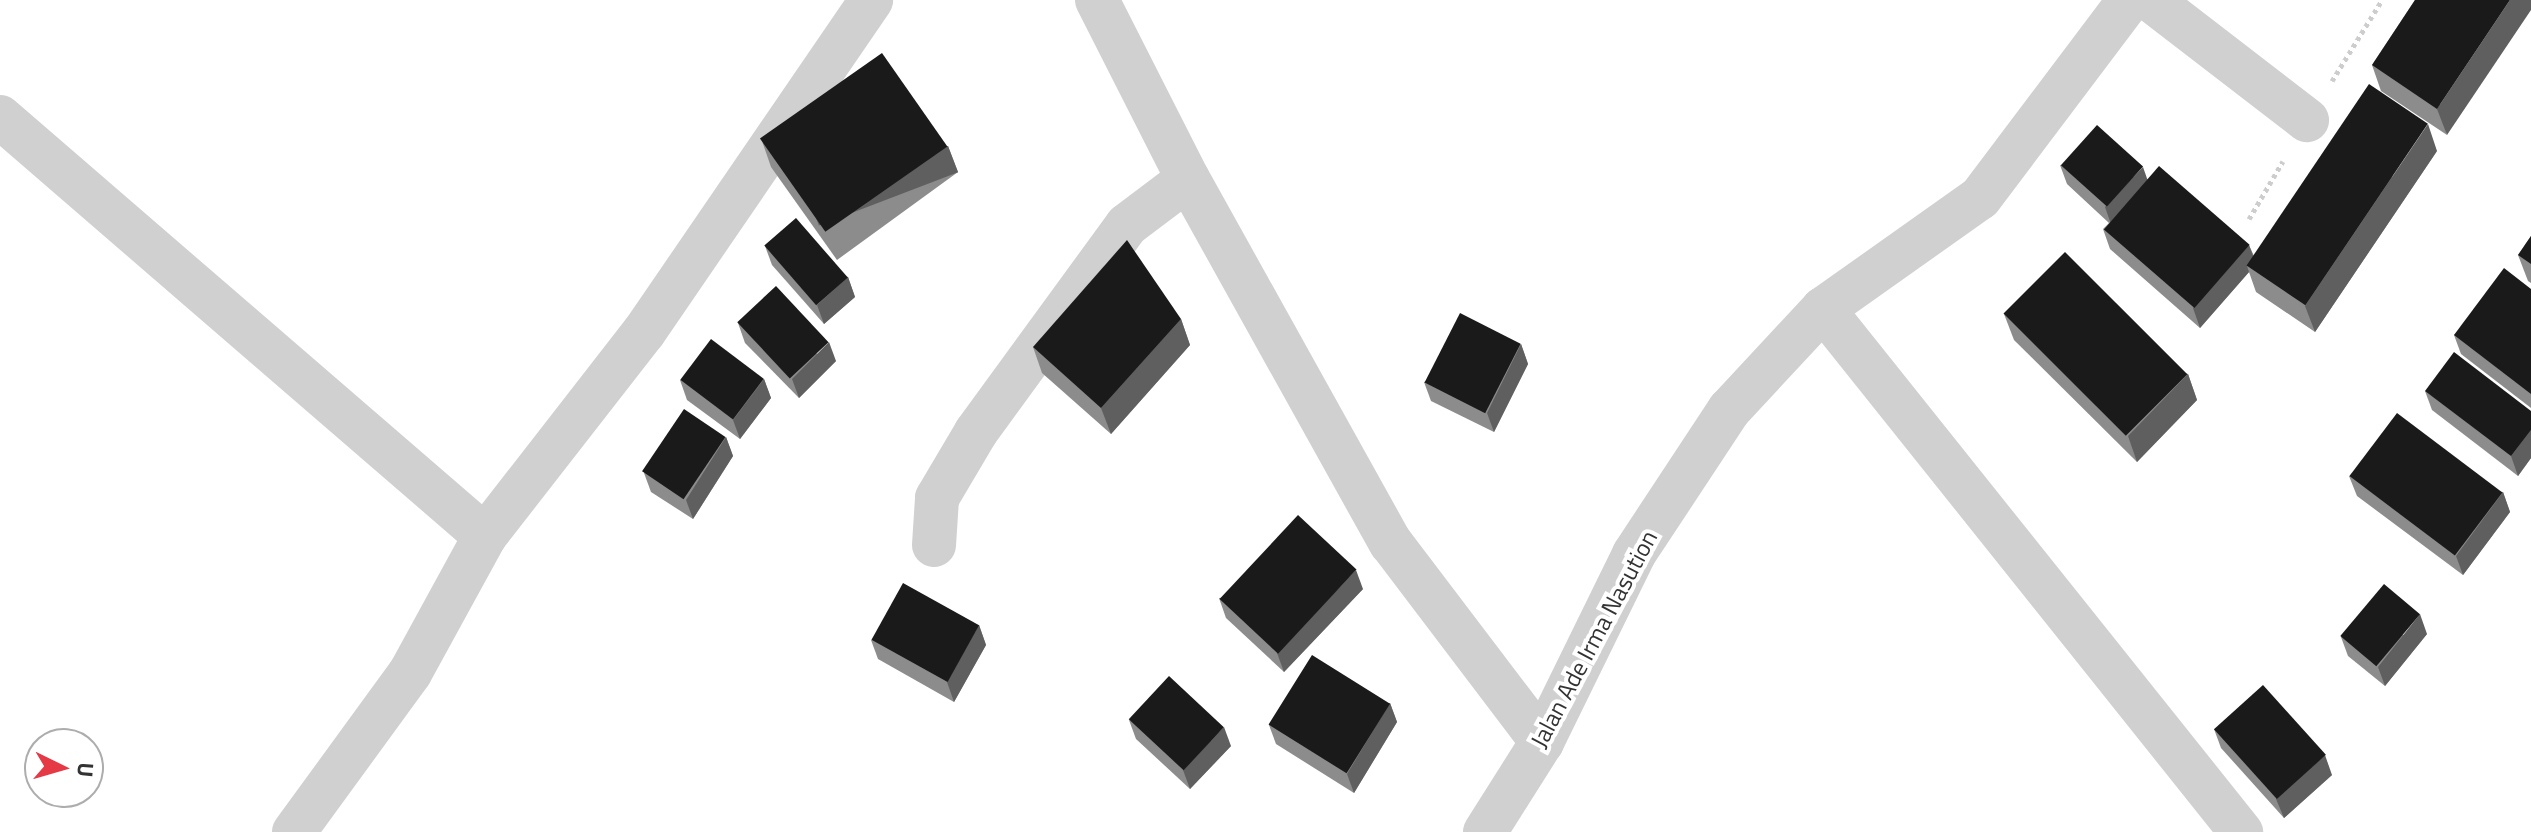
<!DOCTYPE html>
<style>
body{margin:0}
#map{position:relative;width:2531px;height:832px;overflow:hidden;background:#fff;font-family:"Titillium Web",sans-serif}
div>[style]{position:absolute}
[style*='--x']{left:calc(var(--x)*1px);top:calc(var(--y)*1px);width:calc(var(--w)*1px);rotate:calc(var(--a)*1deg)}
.path>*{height:5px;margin-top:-2.5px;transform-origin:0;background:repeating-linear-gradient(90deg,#cdcdcd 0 4px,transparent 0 8px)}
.street>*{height:44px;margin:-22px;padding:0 22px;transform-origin:22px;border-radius:22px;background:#d0d0d0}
.wall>*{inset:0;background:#8c8c8c}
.shaded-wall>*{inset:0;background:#5f5f5f;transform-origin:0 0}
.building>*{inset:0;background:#1a1a1a;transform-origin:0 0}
span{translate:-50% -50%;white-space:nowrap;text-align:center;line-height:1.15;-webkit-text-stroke:8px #fff;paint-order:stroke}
.street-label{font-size:24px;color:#333}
.north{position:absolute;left:24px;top:728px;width:80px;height:80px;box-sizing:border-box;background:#fff;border:2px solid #adadad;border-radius:50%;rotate:95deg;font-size:22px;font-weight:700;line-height:32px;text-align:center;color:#333}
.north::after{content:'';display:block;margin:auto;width:28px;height:36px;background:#e63946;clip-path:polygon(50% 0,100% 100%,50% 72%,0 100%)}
</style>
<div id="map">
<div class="path">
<i style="--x:2332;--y:81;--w:95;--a:-58.3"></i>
<i style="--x:2249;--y:219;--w:67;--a:-59.6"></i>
</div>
<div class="street">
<i style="--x:1097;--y:0;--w:201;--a:63.1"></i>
<i style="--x:1188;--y:179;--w:417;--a:60.9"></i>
<i style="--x:1391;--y:543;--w:250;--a:52.8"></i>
<i style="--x:2151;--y:0;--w:197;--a:37.6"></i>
<i style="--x:0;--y:117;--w:641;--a:40.82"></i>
<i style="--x:1823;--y:309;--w:670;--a:51.37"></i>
<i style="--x:934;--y:545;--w:47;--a:-86.3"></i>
<i style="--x:937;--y:498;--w:77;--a:-59.4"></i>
<i style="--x:976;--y:432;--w:256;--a:-53.9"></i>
<i style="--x:1127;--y:225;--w:76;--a:-37"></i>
<i style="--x:294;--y:832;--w:197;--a:-53.9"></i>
<i style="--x:410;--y:673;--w:156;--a:-61.3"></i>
<i style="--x:485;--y:536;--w:259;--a:-52.1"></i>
<i style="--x:644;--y:332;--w:402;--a:-55.6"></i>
<i style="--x:1485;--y:832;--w:107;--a:-57.7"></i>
<i style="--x:1542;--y:742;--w:209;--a:-63.9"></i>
<i style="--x:1634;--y:554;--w:173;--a:-56.6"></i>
<i style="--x:1729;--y:410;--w:138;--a:-47.1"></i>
<i style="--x:1823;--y:309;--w:192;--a:-35.3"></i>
<i style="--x:1980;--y:198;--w:248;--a:-53"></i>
</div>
<div class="wall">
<i style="clip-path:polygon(2415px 0,2447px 135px,2381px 91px,2372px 65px)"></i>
<i style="clip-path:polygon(762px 141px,948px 146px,958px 172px,837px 260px,771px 167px)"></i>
<i style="clip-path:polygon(2437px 151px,2315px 332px,2256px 292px,2249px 272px,2200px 328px,2110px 249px,2103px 229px,2109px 223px,2067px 184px,2060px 165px,2147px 179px,2249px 245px,2254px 256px)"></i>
<i style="clip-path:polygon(2531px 236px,2531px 283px,2528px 281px,2518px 255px)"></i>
<i style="clip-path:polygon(765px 246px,848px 277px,855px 297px,824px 324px,772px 265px)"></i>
<i style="clip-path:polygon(2531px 289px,2531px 408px,2461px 354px,2454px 335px)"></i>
<i style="clip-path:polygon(2004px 314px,2188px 374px,2197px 400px,2137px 462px,2014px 340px)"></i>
<i style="clip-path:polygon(1181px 319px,1190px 345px,1111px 434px,1042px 373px,1033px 347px)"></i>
<i style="clip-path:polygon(738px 323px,836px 361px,799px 398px,745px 343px)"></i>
<i style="clip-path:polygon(1521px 344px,1528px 364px,1494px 432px,1431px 401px,1424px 382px)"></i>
<i style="clip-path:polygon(764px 379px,771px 398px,740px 439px,687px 400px,680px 380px)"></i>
<i style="clip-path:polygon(2425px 391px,2531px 411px,2531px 458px,2518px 476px,2432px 410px)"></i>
<i style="clip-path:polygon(726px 437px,733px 456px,693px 519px,651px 492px,644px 473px)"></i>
<i style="clip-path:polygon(2349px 476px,2503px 492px,2510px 512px,2463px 575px,2357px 496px)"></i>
<i style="clip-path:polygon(1363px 589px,1284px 672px,1226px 618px,1219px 598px)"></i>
<i style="clip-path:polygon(979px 625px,986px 645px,954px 702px,878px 659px,871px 640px)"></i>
<i style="clip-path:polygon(2427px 634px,2385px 686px,2348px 656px,2341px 637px)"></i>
<i style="clip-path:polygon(1390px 703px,1397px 722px,1354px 793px,1276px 744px,1269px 725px)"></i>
<i style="clip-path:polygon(1129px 720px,1231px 746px,1190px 789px,1136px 739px)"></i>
<i style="clip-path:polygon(2214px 729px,2332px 775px,2284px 818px,2221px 748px)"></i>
</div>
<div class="shaded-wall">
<i style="clip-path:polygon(2510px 0,2531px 0,2531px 10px,2447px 135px,2437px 109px)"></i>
<i style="clip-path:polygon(2428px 124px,2437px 151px,2315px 332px,2305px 306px)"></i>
<i style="left:948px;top:146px;width:28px;height:149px;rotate:69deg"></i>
<i style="clip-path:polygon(2143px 167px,2150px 187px,2112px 227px,2105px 207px)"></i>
<i style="clip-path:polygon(2249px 245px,2256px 264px,2247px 266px,2249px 272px,2200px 328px,2193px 308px)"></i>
<i style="clip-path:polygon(848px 277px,855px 297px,824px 324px,817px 305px)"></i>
<i style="clip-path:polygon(1181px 319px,1190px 345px,1111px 434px,1101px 408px)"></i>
<i style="clip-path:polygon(829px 342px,836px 361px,799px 398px,792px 379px)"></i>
<i style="clip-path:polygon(1521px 344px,1528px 364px,1494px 432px,1487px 413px)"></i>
<i style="clip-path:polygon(2188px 374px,2197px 400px,2137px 462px,2128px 436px)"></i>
<i style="clip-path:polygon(764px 379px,771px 398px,740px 439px,733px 420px)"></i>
<i style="clip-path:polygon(2531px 430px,2531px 458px,2518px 476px,2511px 456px)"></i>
<i style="clip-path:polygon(726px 437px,733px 456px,693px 519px,686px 500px)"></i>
<i style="clip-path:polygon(2503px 492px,2510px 512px,2463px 575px,2456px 556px)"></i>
<i style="clip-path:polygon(1356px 570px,1363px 589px,1284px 672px,1277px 653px)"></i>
<i style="clip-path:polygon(2420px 614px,2427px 634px,2385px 686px,2378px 667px)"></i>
<i style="clip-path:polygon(979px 625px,986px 645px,954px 702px,947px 682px)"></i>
<i style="clip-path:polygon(1390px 703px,1397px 722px,1354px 793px,1347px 774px)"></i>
<i style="clip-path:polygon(1224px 727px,1231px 746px,1190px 789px,1183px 770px)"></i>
<i style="clip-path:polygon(2325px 755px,2332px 775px,2284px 818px,2276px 799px)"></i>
</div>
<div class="building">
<i style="clip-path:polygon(2415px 0,2510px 0,2437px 109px,2372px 65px)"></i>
<i style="left:882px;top:53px;width:114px;height:149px;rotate:55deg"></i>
<i style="left:2369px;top:84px;width:71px;height:219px;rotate:34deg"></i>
<i style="left:2097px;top:125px;width:62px;height:54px;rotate:42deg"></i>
<i style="left:2159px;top:166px;width:120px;height:84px;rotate:41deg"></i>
<i style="left:796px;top:218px;width:79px;height:42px;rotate:49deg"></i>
<i style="clip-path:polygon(2531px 236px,2531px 264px,2518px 255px)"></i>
<i style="clip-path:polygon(1127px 240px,1181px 319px,1101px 408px,1033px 347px)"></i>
<i style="left:2065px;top:252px;width:173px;height:87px;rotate:45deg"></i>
<i style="clip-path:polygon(2504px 268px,2531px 289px,2531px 394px,2454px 335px)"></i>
<i style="left:776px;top:286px;width:77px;height:53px;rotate:47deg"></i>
<i style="left:1460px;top:313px;width:68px;height:78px;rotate:27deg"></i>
<i style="left:711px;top:339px;width:66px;height:51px;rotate:37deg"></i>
<i style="clip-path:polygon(2454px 352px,2531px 411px,2531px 430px,2511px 456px,2425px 391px)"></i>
<i style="left:684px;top:409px;width:50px;height:75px;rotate:34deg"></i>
<i style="left:2397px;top:413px;width:132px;height:79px;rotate:37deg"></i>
<i style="left:1298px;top:515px;width:80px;height:115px;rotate:43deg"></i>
<i style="left:903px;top:583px;width:87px;height:65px;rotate:29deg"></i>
<i style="left:2384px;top:584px;width:47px;height:68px;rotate:40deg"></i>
<i style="left:1312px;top:655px;width:92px;height:82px;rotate:32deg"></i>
<i style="left:1169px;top:676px;width:75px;height:59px;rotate:43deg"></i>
<i style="left:2263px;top:685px;width:94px;height:66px;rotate:48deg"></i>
</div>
<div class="street-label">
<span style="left:1594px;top:639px;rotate:-62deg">Jalan Ade Irma Nasution</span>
</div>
<div class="north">U</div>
</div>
